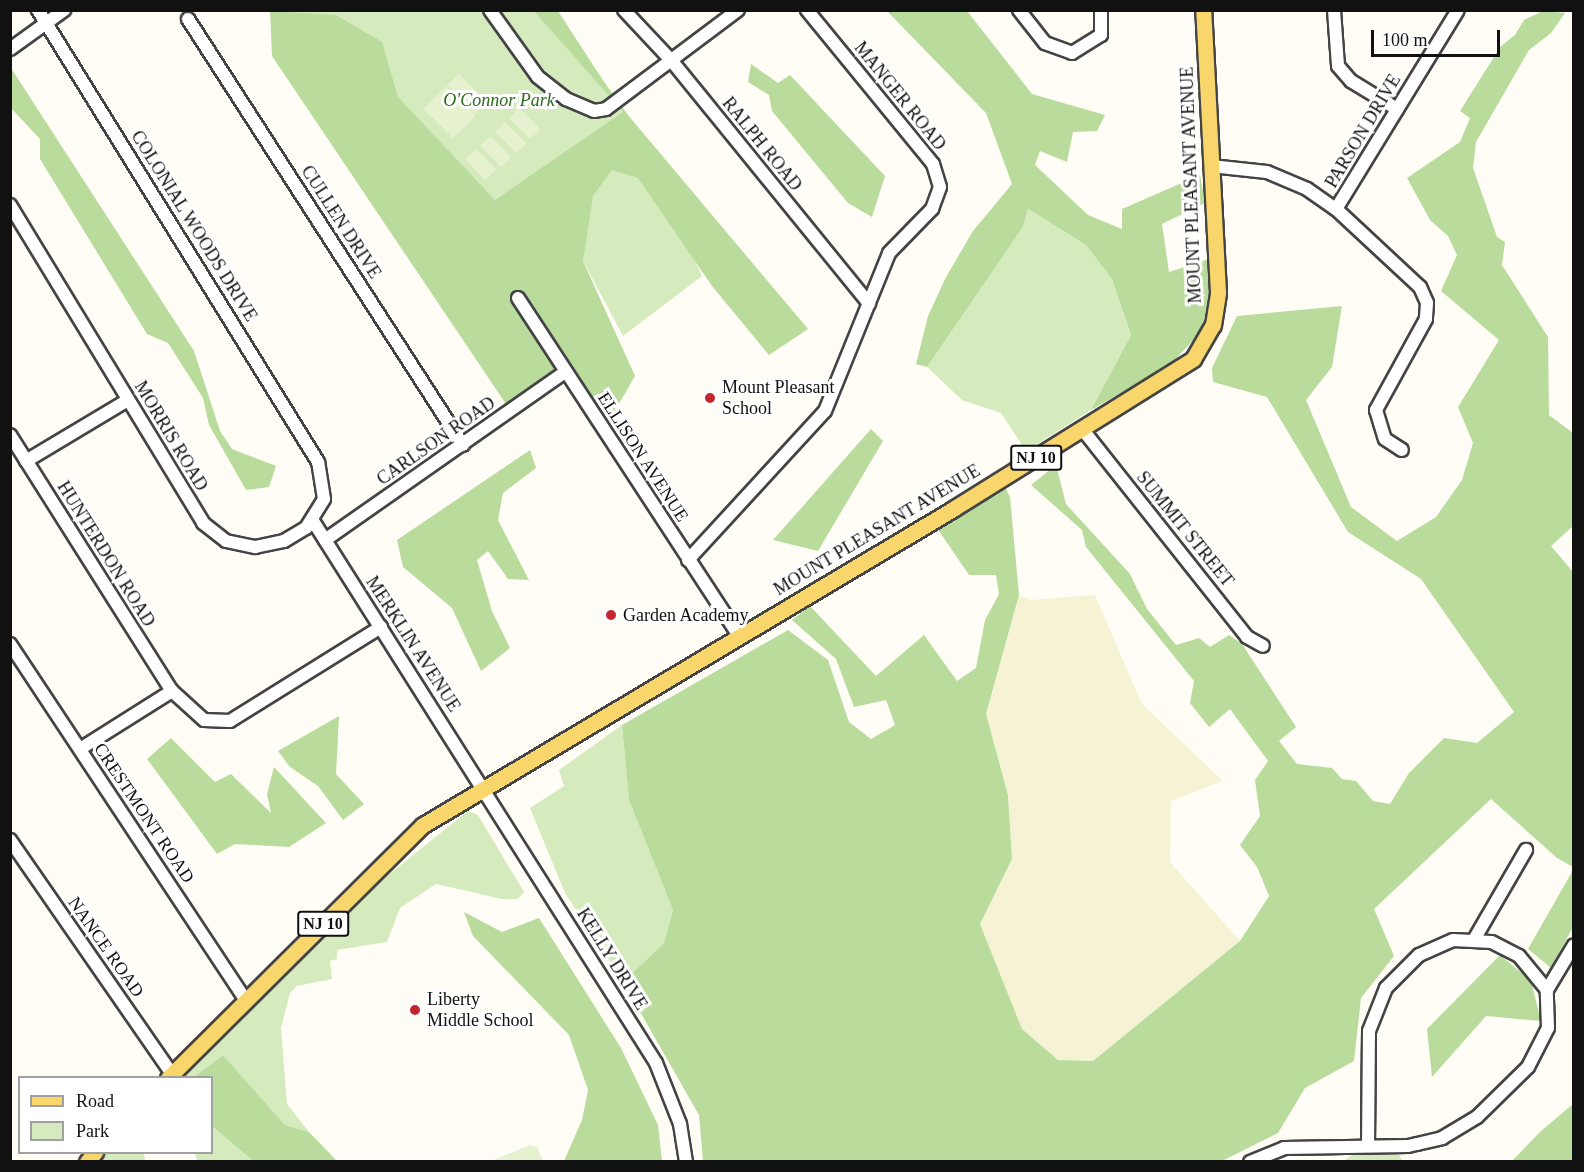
<!DOCTYPE html>
<style>
body{margin:0}
#map{position:relative;width:1584px;height:1172px;overflow:hidden;background:#fffdf5;font-family:Georgia,serif}
div>[style]{position:absolute}
[style*='--x']{left:calc(var(--x)*1px);top:calc(var(--y)*1px);width:calc(var(--w)*1px);rotate:calc(var(--a)*1deg)}
.farmland>*{inset:0;background:#f6f3d4}
.green>*{inset:0;background:#d5ebbd}
.forest>*{inset:0;background:#b9dc9c}
.pitch>*{inset:0;background:#e6f2cf;transform-origin:0 0}
.roads{filter:drop-shadow(2px 0 #444) drop-shadow(-2px 0 #444) drop-shadow(0 2px #444) drop-shadow(0 -2px #444)}
.minor>*{height:12px;margin:-6px;padding:0 6px;transform-origin:6px;border-radius:6px;background:#fff}
.major>*{height:15px;margin:-7.5px;padding:0 7.5px;transform-origin:7.5px;border-radius:7.5px;background:#f9d66b}
.dots>*{width:16px;height:16px;translate:-50% -50%;box-sizing:border-box;border:3px solid #fff;border-radius:50%}
span{translate:-50% -50%;white-space:nowrap;text-align:center;line-height:1.15;-webkit-text-stroke:6px #fff;paint-order:stroke}
.shield-label span{padding:2px 4px;background:#fff;border:2px solid;border-radius:4px;-webkit-text-stroke-width:0}
.shield-label{font-size:16px;color:#111;font-weight:700}
.street-label{font-size:18px;color:#111}
.park-label{font-size:18px;color:#2f6b1f;font-style:italic}
.poi-label{font-size:18px;color:#111}
.left{translate:0 -50%;text-align:left}
.frame{position:absolute;inset:0;border:12px solid #111;pointer-events:none}
.legend{position:absolute;left:18px;top:1076px;width:195px;height:78px;box-sizing:border-box;background:#fff;border:2px solid #a0a0a0;margin:0;padding:8px 10px;list-style:none;font-size:18px;color:#111}
.legend li{display:flex;align-items:center;gap:12px;height:30px}
.legend b{width:30px;border:2px solid #a0a0a0}
.scale{position:absolute;left:1371px;top:30px;width:129px;height:27px;box-sizing:border-box;border:3px solid #111;border-top:0;padding-left:8px;font-size:18px;line-height:21px;white-space:nowrap;color:#111;-webkit-text-stroke:4px #fff;paint-order:stroke}
</style>
<div id="map">
<div class="farmland">
<i style="clip-path:polygon(1019px 595px,1031px 600px,1095px 595px,1142px 704px,1223px 781px,1171px 801px,1170px 862px,1240px 941px,1093px 1061px,1058px 1060px,1022px 1029px,980px 924px,1012px 859px,1008px 795px,986px 714px)"></i>
</div>
<div class="green">
<i style="clip-path:polygon(284px 11px,553px 11px,627px 113px,702px 276px,623px 336px,583px 261px,494px 223px)"></i>
<i style="clip-path:polygon(1028px 209px,1086px 245px,1112px 279px,1131px 335px,1091px 410px,1026px 451px,1001px 413px,962px 400px,927px 367px,1023px 227px)"></i>
<i style="clip-path:polygon(622px 725px,629px 800px,673px 910px,664px 943px,623px 982px,565px 893px,530px 808px,564px 786px,559px 770px)"></i>
<i style="clip-path:polygon(468px 811px,478px 815px,524px 892px,518px 899px,502px 899px,436px 884px,400px 908px,387px 942px,337px 950px,337px 959px,330px 961px,332px 979px,297px 986px,290px 993px,281px 1028px,287px 1104px,309px 1132px,285px 1125px,223px 1055px,194px 1077px,177px 1078px,358px 899px)"></i>
<i style="clip-path:polygon(212px 1126px,253px 1161px,197px 1161px,195px 1153px,212px 1152px)"></i>
<i style="clip-path:polygon(102px 1153px,144px 1153px,145px 1161px,93px 1162px)"></i>
<i style="clip-path:polygon(1353px 1154px,1399px 1155px,1403px 1161px,1344px 1161px)"></i>
</div>
<div class="forest">
<i style="clip-path:polygon(270px 11px,336px 15px,382px 42px,398px 97px,495px 200px,623px 112px,534px 11px,558px 11px,617px 102px,808px 329px,769px 355px,712px 286px,638px 178px,612px 170px,593px 196px,583px 261px,635px 376px,604px 430px,566px 371px,510px 410px,272px 56px)"></i>
<i style="clip-path:polygon(887px 11px,967px 11px,1032px 94px,1105px 115px,1097px 131px,1073px 132px,1067px 162px,1040px 151px,1035px 165px,1088px 215px,1122px 229px,1122px 209px,1200px 175px,1205px 203px,1162px 224px,1169px 272px,1209px 259px,1211px 301px,1199px 334px,1170px 365px,1091px 410px,1131px 335px,1112px 279px,1086px 245px,1028px 209px,1023px 227px,927px 367px,916px 364px,928px 316px,946px 277px,973px 231px,1012px 184px,986px 113px)"></i>
<i style="clip-path:polygon(1543px 11px,1565px 13px,1551px 33px,1529px 50px,1476px 142px,1473px 168px,1497px 237px,1505px 242px,1502px 265px,1548px 337px,1549px 415px,1573px 433px,1573px 526px,1551px 546px,1573px 572px,1573px 867px,1557px 858px,1491px 799px,1374px 909px,1394px 956px,1361px 998px,1354px 1061px,1305px 1088px,1278px 1133px,1222px 1161px,703px 1161px,699px 1115px,623px 982px,664px 943px,673px 910px,629px 800px,622px 725px,788px 630px,828px 660px,849px 722px,871px 739px,895px 725px,886px 700px,854px 707px,836px 659px,792px 620px,810px 606px,876px 676px,924px 635px,957px 681px,976px 668px,985px 620px,999px 594px,996px 575px,969px 575px,937px 528px,1004px 485px,1010px 497px,1019px 595px,986px 714px,1008px 795px,1012px 859px,980px 924px,1022px 1029px,1058px 1060px,1093px 1061px,1240px 941px,1269px 896px,1257px 867px,1240px 845px,1260px 816px,1255px 780px,1268px 761px,1230px 709px,1209px 727px,1190px 703px,1194px 681px,1086px 547px,1082px 530px,1031px 485px,1056px 465px,1066px 504px,1130px 574px,1147px 609px,1176px 645px,1199px 638px,1210px 647px,1229px 635px,1242px 644px,1296px 727px,1279px 741px,1297px 764px,1332px 768px,1342px 779px,1356px 781px,1373px 801px,1390px 804px,1409px 773px,1444px 738px,1477px 743px,1514px 712px,1421px 579px,1348px 532px,1267px 397px,1213px 382px,1212px 368px,1237px 316px,1342px 306px,1332px 367px,1306px 400px,1351px 507px,1397px 541px,1436px 517px,1462px 480px,1473px 443px,1458px 407px,1499px 340px,1441px 291px,1457px 255px,1448px 236px,1430px 220px,1407px 178px,1460px 142px,1470px 118px,1460px 111px,1501px 46px,1515px 35px,1524px 20px)"></i>
<i style="clip-path:polygon(751px 64px,778px 83px,790px 75px,885px 176px,872px 217px,848px 203px,772px 111px,769px 95px,748px 82px)"></i>
<i style="clip-path:polygon(11px 68px,194px 351px,220px 431px,232px 449px,276px 466px,269px 487px,246px 490px,209px 425px,203px 398px,168px 343px,147px 334px,40px 159px,40px 139px,11px 108px)"></i>
<i style="clip-path:polygon(871px 429px,883px 441px,818px 551px,773px 540px)"></i>
<i style="clip-path:polygon(530px 450px,536px 468px,503px 493px,498px 520px,529px 580px,508px 579px,488px 551px,477px 560px,492px 611px,510px 648px,481px 671px,452px 608px,403px 567px,397px 540px)"></i>
<i style="clip-path:polygon(339px 716px,336px 774px,364px 804px,343px 820px,318px 786px,290px 767px,278px 751px)"></i>
<i style="clip-path:polygon(171px 738px,215px 782px,231px 774px,271px 813px,267px 794px,274px 767px,326px 823px,289px 847px,235px 844px,217px 854px,147px 759px)"></i>
<i style="clip-path:polygon(1573px 870px,1573px 927px,1551px 968px,1528px 949px)"></i>
<i style="clip-path:polygon(464px 912px,502px 932px,539px 918px,621px 1048px,658px 1125px,662px 1161px,564px 1161px,582px 1120px,588px 1090px,569px 1035px,473px 936px)"></i>
<i style="clip-path:polygon(1500px 955px,1531px 981px,1541px 1021px,1486px 1016px,1432px 1077px,1427px 1029px)"></i>
<i style="clip-path:polygon(223px 1055px,285px 1125px,309px 1132px,337px 1161px,253px 1161px,212px 1126px,212px 1078px,194px 1077px)"></i>
<i style="clip-path:polygon(1573px 1104px,1573px 1161px,1512px 1161px,1541px 1131px)"></i>
</div>
<div class="pitch">
<i style="left:459px;top:74px;width:40px;height:16px;rotate:46deg"></i>
<i style="left:446px;top:86px;width:42px;height:32px;rotate:45deg"></i>
<i style="left:519px;top:108px;width:30px;height:14px;rotate:45deg"></i>
<i style="left:505px;top:122px;width:30px;height:14px;rotate:45deg"></i>
<i style="left:490px;top:136px;width:30px;height:14px;rotate:45deg"></i>
<i style="left:476px;top:149px;width:29px;height:15px;rotate:46deg"></i>
<i style="clip-path:polygon(530px 1145px,537px 1147px,543px 1161px,491px 1161px)"></i>
</div>
<div class="roads">
<div class="minor">
<i style="--x:490;--y:10;--w:82;--a:54.4"></i>
<i style="--x:538;--y:77;--w:36;--a:38"></i>
<i style="--x:566;--y:99;--w:30;--a:23"></i>
<i style="--x:594;--y:111;--w:12;--a:-9"></i>
<i style="--x:606;--y:109;--w:165;--a:-36.9"></i>
<i style="--x:624;--y:10;--w:69;--a:46.8"></i>
<i style="--x:671;--y:60;--w:314;--a:50.9"></i>
<i style="--x:1019;--y:10;--w:42;--a:51.8"></i>
<i style="--x:1045;--y:43;--w:29;--a:20"></i>
<i style="--x:1072;--y:53;--w:34;--a:-32"></i>
<i style="--x:1101;--y:35;--w:25;--a:-90"></i>
<i style="--x:1334;--y:10;--w:56;--a:85.9"></i>
<i style="--x:1338;--y:66;--w:20;--a:49"></i>
<i style="--x:1351;--y:81;--w:54;--a:31.3"></i>
<i style="--x:188;--y:19;--w:507;--a:57.16"></i>
<i style="--x:10;--y:49;--w:67;--a:-35.8"></i>
<i style="--x:1211;--y:166;--w:56;--a:6.1"></i>
<i style="--x:1267;--y:172;--w:43;--a:23"></i>
<i style="--x:1307;--y:189;--w:35;--a:35"></i>
<i style="--x:1336;--y:209;--w:115;--a:42.9"></i>
<i style="--x:1420;--y:287;--w:17;--a:66"></i>
<i style="--x:1427;--y:303;--w:16;--a:94"></i>
<i style="--x:1426;--y:319;--w:104;--a:118.8"></i>
<i style="--x:1376;--y:410;--w:30;--a:73"></i>
<i style="--x:1385;--y:439;--w:20;--a:33"></i>
<i style="--x:10;--y:205;--w:372;--a:58.7"></i>
<i style="--x:203;--y:523;--w:29;--a:38"></i>
<i style="--x:226;--y:541;--w:30;--a:12"></i>
<i style="--x:255;--y:547;--w:30;--a:-12"></i>
<i style="--x:284;--y:541;--w:26;--a:-31"></i>
<i style="--x:306;--y:528;--w:34;--a:-58"></i>
<i style="--x:324;--y:499;--w:37;--a:-99"></i>
<i style="--x:318;--y:462;--w:532;--a:-121.78"></i>
<i style="--x:1336;--y:209;--w:233;--a:-58.5"></i>
<i style="--x:518;--y:298;--w:402;--a:56.8"></i>
<i style="--x:1083;--y:430;--w:264;--a:51.6"></i>
<i style="--x:1247;--y:637;--w:18;--a:29"></i>
<i style="--x:10;--y:435;--w:303;--a:57.7"></i>
<i style="--x:172;--y:691;--w:43;--a:42.2"></i>
<i style="--x:204;--y:720;--w:26;--a:2"></i>
<i style="--x:230;--y:721;--w:178;--a:-31.9"></i>
<i style="--x:26;--y:461;--w:119;--a:-30.9"></i>
<i style="--x:313;--y:521;--w:641;--a:57.67"></i>
<i style="--x:656;--y:1063;--w:66;--a:68.5"></i>
<i style="--x:680;--y:1124;--w:38;--a:81"></i>
<i style="--x:325;--y:540;--w:294;--a:-35"></i>
<i style="--x:688;--y:560;--w:202;--a:-47.4"></i>
<i style="--x:825;--y:411;--w:170;--a:-67.9"></i>
<i style="--x:889;--y:253;--w:62;--a:-45.7"></i>
<i style="--x:932;--y:209;--w:23;--a:-70"></i>
<i style="--x:940;--y:187;--w:24;--a:-107"></i>
<i style="--x:933;--y:164;--w:199;--a:-129.3"></i>
<i style="--x:10;--y:644;--w:429;--a:56.5"></i>
<i style="--x:80;--y:749;--w:109;--a:-32.2"></i>
<i style="--x:10;--y:840;--w:285;--a:55.3"></i>
<i style="--x:1475;--y:938;--w:102;--a:-59.9"></i>
<i style="--x:1547;--y:990;--w:52;--a:-59"></i>
<i style="--x:1250;--y:1162;--w:37;--a:-22"></i>
<i style="--x:1284;--y:1148;--w:124;--a:-0.9"></i>
<i style="--x:1408;--y:1146;--w:9;--a:-13"></i>
<i style="--x:1417;--y:1144;--w:26;--a:-13"></i>
<i style="--x:1442;--y:1138;--w:41;--a:-31"></i>
<i style="--x:1477;--y:1117;--w:71;--a:-44.4"></i>
<i style="--x:1528;--y:1067;--w:44;--a:-62.9"></i>
<i style="--x:1548;--y:1028;--w:38;--a:-92"></i>
<i style="--x:1547;--y:990;--w:44;--a:-129.5"></i>
<i style="--x:1519;--y:956;--w:31;--a:-153"></i>
<i style="--x:1491;--y:942;--w:38;--a:-177"></i>
<i style="--x:1453;--y:940;--w:37;--a:156"></i>
<i style="--x:1419;--y:955;--w:47;--a:135"></i>
<i style="--x:1386;--y:988;--w:46;--a:111.6"></i>
<i style="--x:1369;--y:1031;--w:115;--a:90.5"></i>
</div>
<div class="major">
<i style="--x:168;--y:1078;--w:359;--a:-44.8"></i>
<i style="--x:423;--y:825;--w:617;--a:-30.8"></i>
<i style="--x:953;--y:509;--w:283;--a:-32"></i>
<i style="--x:1193;--y:359;--w:39;--a:-60"></i>
<i style="--x:1213;--y:325;--w:33;--a:-81"></i>
<i style="--x:1218;--y:292;--w:282;--a:-93"></i>
<i style="--x:87;--y:1162;--w:13;--a:-51"></i>
</div>
</div>
<div class="dots">
<i style="left:710px;top:398px;background:#c4262e"></i>
<i style="left:611px;top:615px;background:#c4262e"></i>
<i style="left:415px;top:1010px;background:#c4262e"></i>
</div>
<div class="shield-label">
<span style="left:1036px;top:458px">NJ 10</span>
<span style="left:323px;top:924px">NJ 10</span>
</div>
<div class="street-label">
<span style="left:900px;top:96px;rotate:51deg">MANGER ROAD</span>
<span style="left:1363px;top:131px;rotate:-59deg">PARSON DRIVE</span>
<span style="left:762px;top:144px;rotate:51deg">RALPH ROAD</span>
<span style="left:1191px;top:185px;rotate:-92deg">MOUNT PLEASANT AVENUE</span>
<span style="left:341px;top:222px;rotate:57deg">CULLEN DRIVE</span>
<span style="left:194px;top:226px;rotate:58deg">COLONIAL WOODS DRIVE</span>
<span style="left:171px;top:436px;rotate:59deg">MORRIS ROAD</span>
<span style="left:436px;top:441px;rotate:-35deg">CARLSON ROAD</span>
<span style="left:643px;top:457px;rotate:57deg">ELLISON AVENUE</span>
<span style="left:1185px;top:529px;rotate:51deg">SUMMIT STREET</span>
<span style="left:877px;top:530px;rotate:-31deg">MOUNT PLEASANT AVENUE</span>
<span style="left:106px;top:554px;rotate:58deg">HUNTERDON ROAD</span>
<span style="left:413px;top:644px;rotate:57deg">MERKLIN AVENUE</span>
<span style="left:144px;top:813px;rotate:56deg">CRESTMONT ROAD</span>
<span style="left:106px;top:947px;rotate:55deg">NANCE ROAD</span>
<span style="left:612px;top:959px;rotate:58deg">KELLY DRIVE</span>
</div>
<div class="park-label">
<span style="left:499px;top:100px">O'Connor Park</span>
</div>
<div class="poi-label">
<span class="left" style="left:722px;top:398px">Mount Pleasant<br>School</span>
<span class="left" style="left:623px;top:615px">Garden Academy</span>
<span class="left" style="left:427px;top:1010px">Liberty<br>Middle School</span>
</div>
<div class="frame"></div>
<ul class="legend">
<li><b style="height:8px;background:#f9d66b"></b>Road</li>
<li><b style="height:16px;background:#d5ebbd"></b>Park</li>
</ul>
<div class="scale">100 m</div>
</div>
